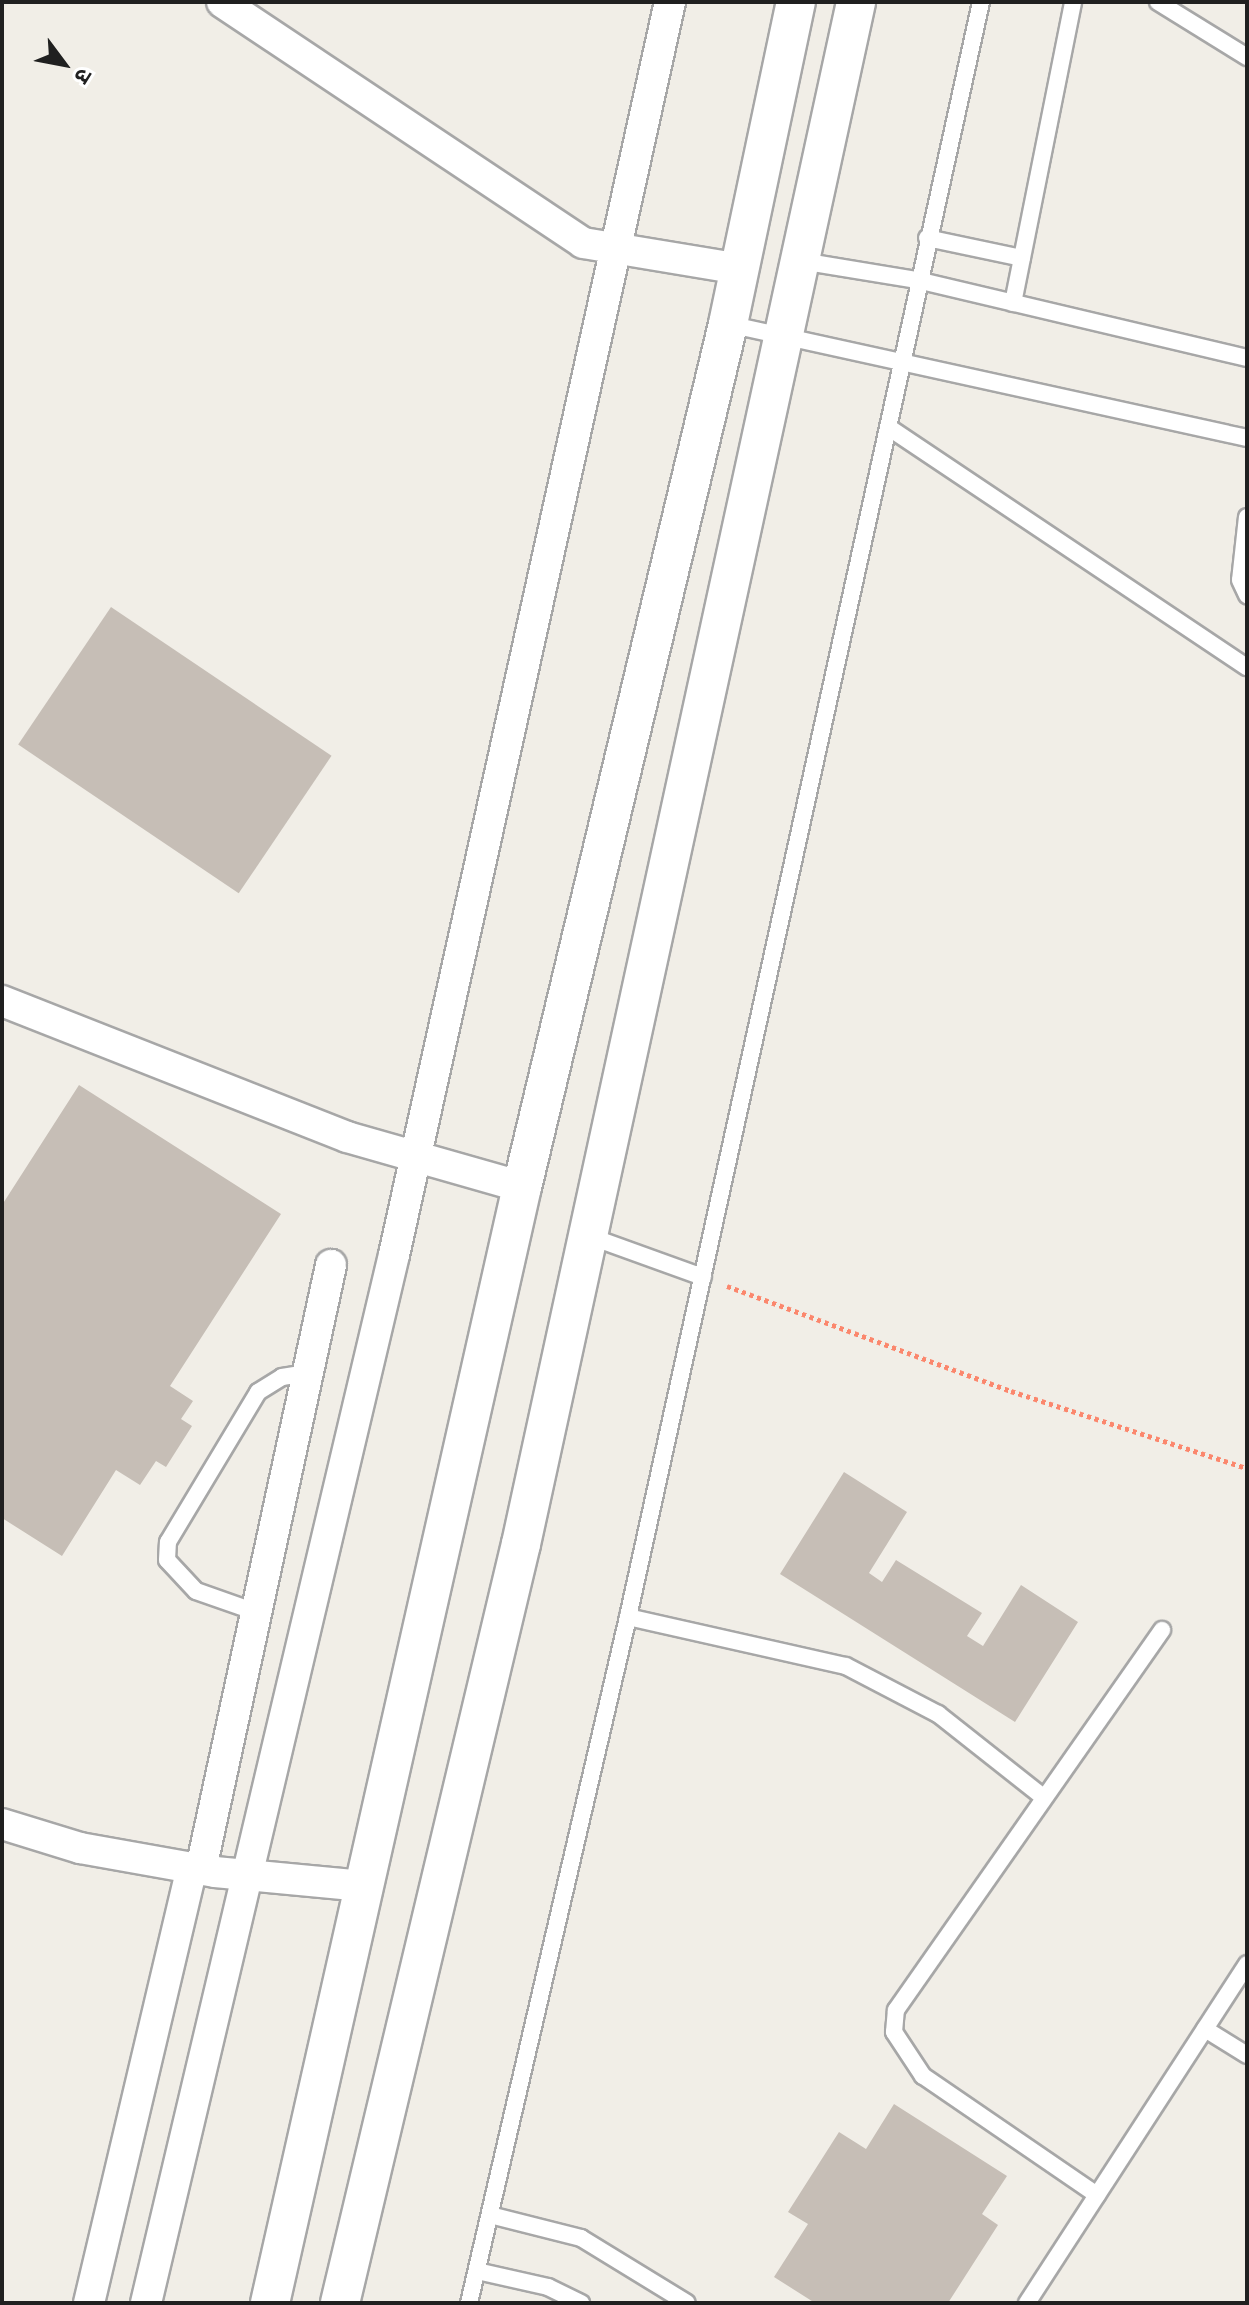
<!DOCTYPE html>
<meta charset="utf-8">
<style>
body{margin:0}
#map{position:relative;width:1249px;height:2305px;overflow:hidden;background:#f1eee7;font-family:"Exo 2","Noto Sans Devanagari",sans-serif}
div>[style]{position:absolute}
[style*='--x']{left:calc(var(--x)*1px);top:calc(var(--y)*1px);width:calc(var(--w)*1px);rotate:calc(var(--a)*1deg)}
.building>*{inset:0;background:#c6beb6;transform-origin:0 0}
.path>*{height:5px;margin-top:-2.5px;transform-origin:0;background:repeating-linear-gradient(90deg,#fb876d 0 4px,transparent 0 8px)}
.roads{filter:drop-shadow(2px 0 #a7a7a7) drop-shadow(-2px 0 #a7a7a7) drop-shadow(0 2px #a7a7a7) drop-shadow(0 -2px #a7a7a7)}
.service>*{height:16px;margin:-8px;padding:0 8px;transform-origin:8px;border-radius:8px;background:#fff}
.minor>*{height:30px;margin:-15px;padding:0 15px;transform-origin:15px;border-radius:15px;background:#fff}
.tertiary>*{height:38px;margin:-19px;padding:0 19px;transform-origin:19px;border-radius:19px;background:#fff}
span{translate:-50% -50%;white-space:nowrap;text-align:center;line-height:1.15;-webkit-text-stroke:6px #fff;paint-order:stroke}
.frame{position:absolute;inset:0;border:4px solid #202020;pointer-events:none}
.north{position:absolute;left:24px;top:24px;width:80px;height:80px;-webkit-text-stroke:6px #fff;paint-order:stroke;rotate:122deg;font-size:22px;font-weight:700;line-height:32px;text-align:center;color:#202020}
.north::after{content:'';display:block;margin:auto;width:28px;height:36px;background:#202020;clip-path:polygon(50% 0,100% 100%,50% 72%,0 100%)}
</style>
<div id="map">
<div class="building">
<i style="left:111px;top:607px;width:266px;height:166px;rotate:34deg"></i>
<i style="clip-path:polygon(79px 1085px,281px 1214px,170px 1386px,193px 1401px,181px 1419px,192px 1426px,166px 1467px,156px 1461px,140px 1485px,116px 1470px,62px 1556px,2px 1518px,2px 1205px)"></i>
<i style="clip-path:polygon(844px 1472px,907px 1512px,869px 1573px,882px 1582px,896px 1560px,982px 1613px,967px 1636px,983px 1646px,1021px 1585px,1078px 1622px,1015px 1722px,780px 1574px)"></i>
<i style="clip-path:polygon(894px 2104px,1007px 2176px,982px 2214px,998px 2225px,948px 2303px,815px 2303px,774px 2277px,808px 2224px,788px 2212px,839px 2132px,866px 2149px)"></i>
</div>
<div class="path">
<i style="--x:727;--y:1286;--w:303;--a:20.3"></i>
<i style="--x:1011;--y:1391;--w:248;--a:18.1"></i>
</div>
<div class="roads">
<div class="service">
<i style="--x:1158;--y:2;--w:105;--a:31.7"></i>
<i style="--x:927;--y:238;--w:97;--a:11.9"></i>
<i style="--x:801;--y:261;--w:118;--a:9.3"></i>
<i style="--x:917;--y:280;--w:339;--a:13.3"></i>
<i style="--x:1013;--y:303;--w:307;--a:-78.7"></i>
<i style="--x:728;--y:324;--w:531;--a:12.39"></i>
<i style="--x:888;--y:427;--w:432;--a:33.8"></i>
<i style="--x:1247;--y:517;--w:63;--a:96.3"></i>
<i style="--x:1240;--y:580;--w:17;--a:65"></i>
<i style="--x:589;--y:1236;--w:121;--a:19.8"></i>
<i style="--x:253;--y:1611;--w:60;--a:-160.7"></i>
<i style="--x:196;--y:1591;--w:42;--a:-133.1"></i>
<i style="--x:167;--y:1560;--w:18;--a:-87"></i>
<i style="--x:168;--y:1542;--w:175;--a:-59"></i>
<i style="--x:258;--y:1392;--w:28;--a:-32"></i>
<i style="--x:282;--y:1377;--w:24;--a:-9"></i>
<i style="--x:628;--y:1617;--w:223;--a:12.7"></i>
<i style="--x:846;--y:1666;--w:104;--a:27.6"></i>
<i style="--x:938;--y:1714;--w:132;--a:38.3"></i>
<i style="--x:1205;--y:2029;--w:49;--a:31.8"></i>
<i style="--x:1097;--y:2195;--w:211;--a:-145.6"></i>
<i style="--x:923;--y:2076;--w:53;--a:-123.4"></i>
<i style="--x:894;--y:2032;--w:22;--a:-85"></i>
<i style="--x:896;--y:2010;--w:464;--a:-55"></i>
<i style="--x:490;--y:2215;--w:94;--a:14.2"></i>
<i style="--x:581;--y:2238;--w:124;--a:31.5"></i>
<i style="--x:477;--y:2271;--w:73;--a:12.7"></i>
<i style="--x:548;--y:2287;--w:37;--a:26"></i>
<i style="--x:469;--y:2303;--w:704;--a:-76.95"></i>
<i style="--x:628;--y:1617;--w:1653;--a:-77.67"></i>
<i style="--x:1027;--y:2303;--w:404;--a:-57"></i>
</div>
<div class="minor">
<i style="--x:222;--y:2;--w:434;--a:33.7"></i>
<i style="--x:583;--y:243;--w:159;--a:9.4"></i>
<i style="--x:2;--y:1001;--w:371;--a:21.5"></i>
<i style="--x:347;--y:1137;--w:182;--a:15.9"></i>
<i style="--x:2;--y:1824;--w:82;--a:17.1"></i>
<i style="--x:80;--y:1848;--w:137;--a:10.1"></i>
<i style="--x:215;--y:1872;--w:149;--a:5.4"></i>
<i style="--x:201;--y:1869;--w:618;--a:-77.85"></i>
<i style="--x:89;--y:2303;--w:447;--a:-76.7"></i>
<i style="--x:146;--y:2303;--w:1077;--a:-76.69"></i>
<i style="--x:394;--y:1255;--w:1283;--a:-77.58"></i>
</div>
<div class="tertiary">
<i style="--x:270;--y:2303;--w:1144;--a:-77.28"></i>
<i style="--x:522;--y:1187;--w:887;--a:-76.57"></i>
<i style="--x:728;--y:324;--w:329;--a:-78.1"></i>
<i style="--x:340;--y:2303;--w:780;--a:-76.59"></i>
<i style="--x:521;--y:1544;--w:1578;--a:-77.74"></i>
</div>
</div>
<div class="frame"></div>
<div class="north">उ</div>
</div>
